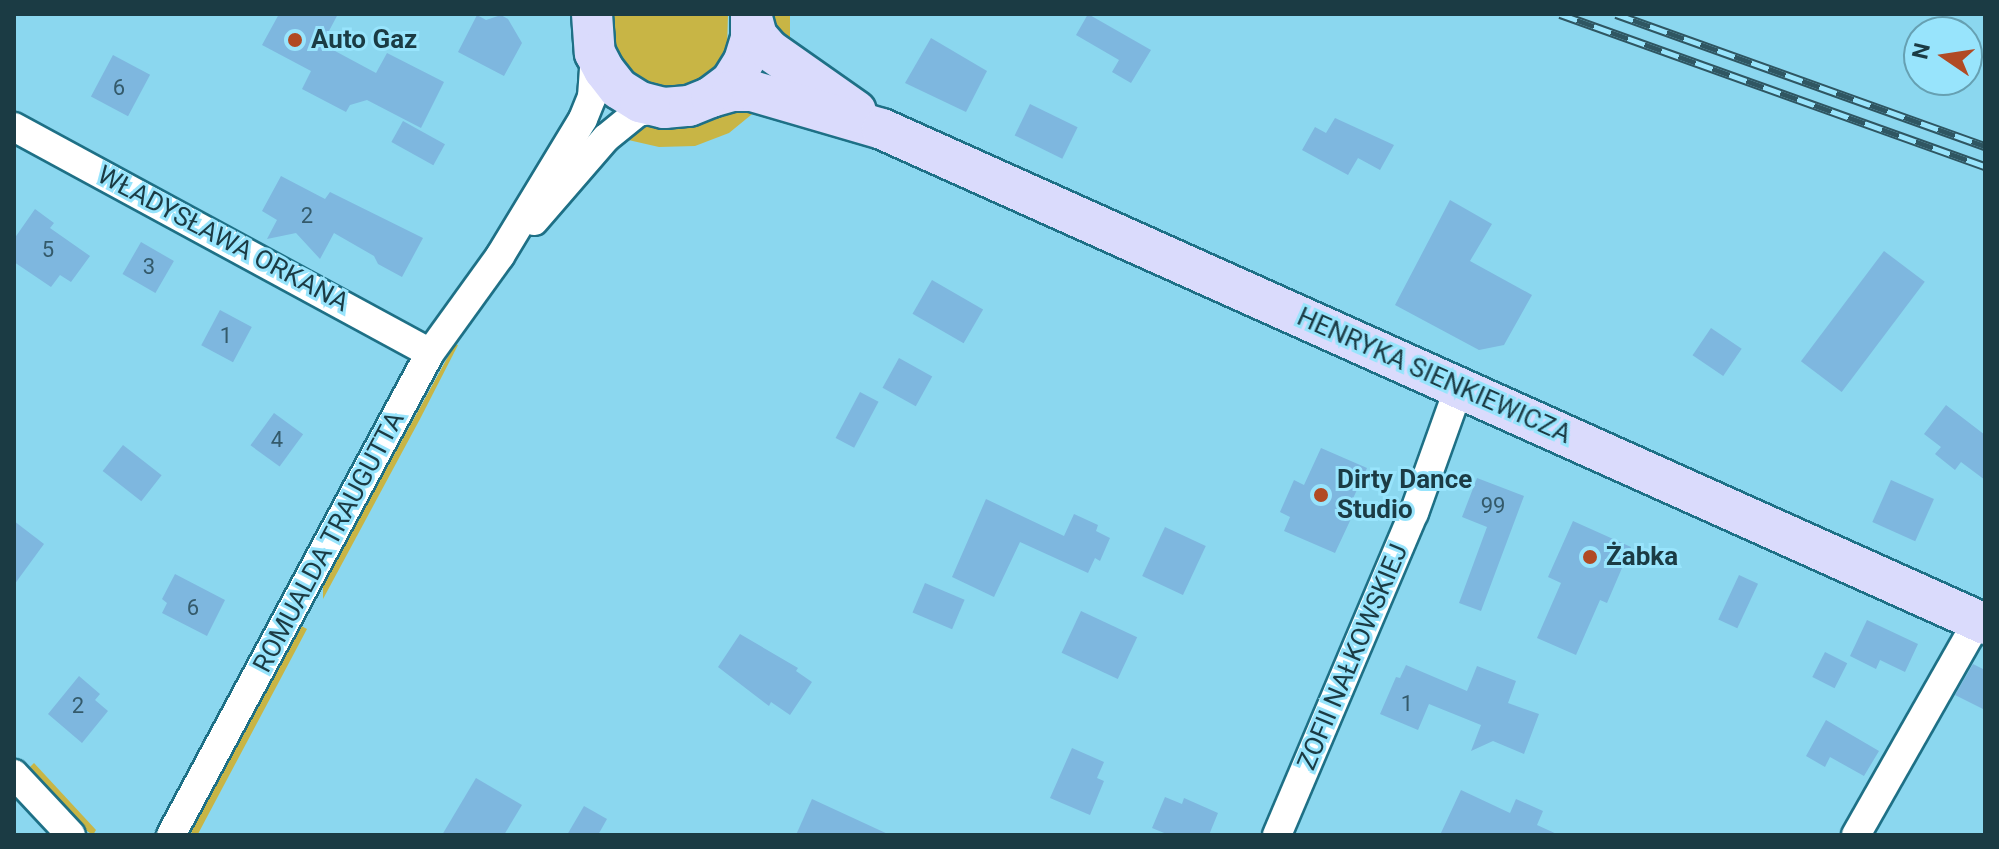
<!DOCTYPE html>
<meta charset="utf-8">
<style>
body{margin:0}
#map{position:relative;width:1999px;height:849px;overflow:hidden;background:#8bd7ef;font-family:Roboto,sans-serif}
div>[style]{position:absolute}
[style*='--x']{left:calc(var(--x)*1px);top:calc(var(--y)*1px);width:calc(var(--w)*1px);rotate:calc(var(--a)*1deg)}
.green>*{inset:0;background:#c8b545;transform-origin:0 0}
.building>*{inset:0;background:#7eb7df;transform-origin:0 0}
.roads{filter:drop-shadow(2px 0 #1e7086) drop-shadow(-2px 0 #1e7086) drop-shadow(0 2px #1e7086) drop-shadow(0 -2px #1e7086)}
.street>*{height:28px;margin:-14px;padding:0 14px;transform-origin:14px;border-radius:14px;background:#fff}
.secondary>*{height:40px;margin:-20px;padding:0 20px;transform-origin:20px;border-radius:20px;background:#dadbfc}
.rail>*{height:9px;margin-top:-4.5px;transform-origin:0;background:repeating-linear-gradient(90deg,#98e4fc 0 18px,#2f5662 0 36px);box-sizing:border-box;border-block:2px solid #2f5662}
.dots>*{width:22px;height:22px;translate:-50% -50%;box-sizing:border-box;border:4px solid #98e4fc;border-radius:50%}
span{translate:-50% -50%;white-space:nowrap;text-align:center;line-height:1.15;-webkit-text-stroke:6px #98e4fc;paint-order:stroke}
.number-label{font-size:22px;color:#345a6b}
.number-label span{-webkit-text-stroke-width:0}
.poi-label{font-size:26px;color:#1b3b44;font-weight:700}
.left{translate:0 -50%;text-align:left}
.street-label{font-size:26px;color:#1b3b44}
.frame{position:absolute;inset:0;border:16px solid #1b3b44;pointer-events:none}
.north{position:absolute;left:1903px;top:16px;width:80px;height:80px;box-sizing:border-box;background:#98e4fc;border:2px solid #66a0b2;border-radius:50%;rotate:283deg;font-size:22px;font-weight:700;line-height:32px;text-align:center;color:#1b3b44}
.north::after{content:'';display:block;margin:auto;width:28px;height:36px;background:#b14a24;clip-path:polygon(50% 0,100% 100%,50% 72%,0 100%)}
</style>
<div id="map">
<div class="green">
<i style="clip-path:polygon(609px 14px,728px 14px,727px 47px,718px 66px,702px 80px,683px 88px,662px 90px,642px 84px,613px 55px)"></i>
<i style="clip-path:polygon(763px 14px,790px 14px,790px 48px)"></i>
<i style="clip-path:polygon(762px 106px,729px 133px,695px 146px,659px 147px,624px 139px,642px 126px,722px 109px)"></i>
<i style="clip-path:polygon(455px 344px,458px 345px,420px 419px,323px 599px,323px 584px)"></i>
<i style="left:307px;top:629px;width:234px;height:19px;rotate:118deg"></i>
<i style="clip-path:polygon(34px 763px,96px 830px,93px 835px,78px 825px,27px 770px)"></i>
</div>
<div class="building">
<i style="clip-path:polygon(279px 14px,338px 14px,322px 44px,376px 73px,387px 53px,444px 82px,421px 128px,367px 100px,350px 105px,346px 112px,302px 89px,311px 71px,262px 45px)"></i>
<i style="clip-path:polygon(1088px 14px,1151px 50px,1131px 83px,1112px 72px,1119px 60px,1076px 35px)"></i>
<i style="clip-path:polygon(477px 15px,486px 20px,501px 15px,508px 19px,522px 43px,504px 76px,458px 52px)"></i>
<i style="clip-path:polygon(931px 38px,987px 71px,966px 112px,905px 83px)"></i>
<i style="left:113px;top:55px;width:42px;height:47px;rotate:28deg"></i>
<i style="left:1030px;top:104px;width:53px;height:35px;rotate:26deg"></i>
<i style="clip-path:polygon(1335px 118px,1394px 145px,1380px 170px,1358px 158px,1348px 175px,1302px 150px,1315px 127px,1326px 133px)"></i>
<i style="left:403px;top:121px;width:48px;height:24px;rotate:29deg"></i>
<i style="clip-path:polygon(281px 176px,325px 199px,330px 192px,423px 238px,402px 277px,378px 264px,374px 256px,334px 233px,320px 259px,296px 233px,267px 239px,277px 220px,262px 211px)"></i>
<i style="clip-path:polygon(1450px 200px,1492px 224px,1470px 261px,1532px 295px,1504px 345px,1479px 350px,1395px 305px)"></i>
<i style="clip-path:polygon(35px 209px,54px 223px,50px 228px,90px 256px,71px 282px,60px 275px,51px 287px,14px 262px,14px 239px)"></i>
<i style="left:141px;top:242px;width:38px;height:37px;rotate:30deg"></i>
<i style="left:1884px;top:251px;width:51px;height:138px;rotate:37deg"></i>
<i style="left:932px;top:280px;width:59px;height:39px;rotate:30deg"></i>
<i style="left:220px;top:310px;width:36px;height:40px;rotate:28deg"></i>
<i style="left:1711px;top:328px;width:37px;height:33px;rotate:34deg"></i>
<i style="left:899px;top:358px;width:38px;height:34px;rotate:29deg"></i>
<i style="left:860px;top:392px;width:21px;height:52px;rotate:28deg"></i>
<i style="clip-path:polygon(1946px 405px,1985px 435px,1985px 480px,1961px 462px,1955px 470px,1935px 454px,1941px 447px,1924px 434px)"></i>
<i style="left:274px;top:413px;width:36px;height:40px;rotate:36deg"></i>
<i style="left:123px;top:445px;width:49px;height:33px;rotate:38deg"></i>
<i style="clip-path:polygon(1321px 448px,1367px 468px,1350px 505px,1356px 508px,1335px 553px,1284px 531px,1290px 517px,1280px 512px,1294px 480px,1304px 485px)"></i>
<i style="clip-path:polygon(1477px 478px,1524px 496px,1481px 611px,1459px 603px,1487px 527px,1462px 517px)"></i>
<i style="left:1891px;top:480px;width:47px;height:46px;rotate:24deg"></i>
<i style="clip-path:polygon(986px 499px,1064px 536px,1074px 514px,1098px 525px,1096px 531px,1110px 538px,1100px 561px,1095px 558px,1088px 573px,1020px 542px,994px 597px,952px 577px)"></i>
<i style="clip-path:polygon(14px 521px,44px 544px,14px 585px)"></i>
<i style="clip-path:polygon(1573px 521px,1631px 547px,1607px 603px,1600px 600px,1576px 655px,1537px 638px,1561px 583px,1548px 577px)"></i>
<i style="left:1165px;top:527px;width:45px;height:54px;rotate:25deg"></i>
<i style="clip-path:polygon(175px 574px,225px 600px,207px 636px,162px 613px,167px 603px,162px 599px)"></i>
<i style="left:1739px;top:575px;width:21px;height:49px;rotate:25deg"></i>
<i style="left:925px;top:583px;width:43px;height:32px;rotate:23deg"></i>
<i style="left:1081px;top:611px;width:62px;height:46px;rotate:25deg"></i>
<i style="clip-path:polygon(1867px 620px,1918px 644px,1905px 672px,1880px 660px,1876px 669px,1850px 656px)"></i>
<i style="clip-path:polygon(740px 634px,798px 668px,796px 671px,812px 682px,790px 715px,771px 702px,769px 706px,718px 667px)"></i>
<i style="left:1825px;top:652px;width:25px;height:28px;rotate:27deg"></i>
<i style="clip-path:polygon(1973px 664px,1985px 670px,1985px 710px,1955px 695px)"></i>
<i style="clip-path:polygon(1406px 665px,1467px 691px,1477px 666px,1516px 681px,1508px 703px,1539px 714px,1524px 754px,1493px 741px,1471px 751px,1481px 725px,1429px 704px,1418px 730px,1380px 714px,1396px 677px,1400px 678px)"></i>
<i style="clip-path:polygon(79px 676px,100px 694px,95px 700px,108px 711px,82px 743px,48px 714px)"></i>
<i style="clip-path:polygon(1826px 720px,1879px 751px,1864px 776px,1830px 757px,1825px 767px,1806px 756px)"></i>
<i style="clip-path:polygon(1072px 748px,1104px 762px,1097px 778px,1104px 781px,1090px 815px,1050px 798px)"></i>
<i style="clip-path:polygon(476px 778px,522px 805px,504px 835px,442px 835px)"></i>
<i style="clip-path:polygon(1461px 790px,1510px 813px,1516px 799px,1543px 811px,1537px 825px,1559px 835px,1440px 835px)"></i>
<i style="clip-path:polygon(1165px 797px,1182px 804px,1184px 798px,1218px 813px,1209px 835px,1169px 835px,1152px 828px)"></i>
<i style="clip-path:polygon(812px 799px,890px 835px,796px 835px)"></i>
<i style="clip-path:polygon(584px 806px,607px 819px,598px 835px,567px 835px)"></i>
</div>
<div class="roads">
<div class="street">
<i style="--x:14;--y:127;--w:473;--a:28.5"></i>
<i style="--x:534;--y:221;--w:110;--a:-49.1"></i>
<i style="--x:606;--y:138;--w:41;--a:-39.1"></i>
<i style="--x:638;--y:112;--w:26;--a:-9"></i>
<i style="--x:14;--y:774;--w:83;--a:46.9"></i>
<i style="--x:171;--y:835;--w:547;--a:-61.75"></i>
<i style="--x:430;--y:353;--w:120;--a:-54.2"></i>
<i style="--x:500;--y:256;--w:160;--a:-58.8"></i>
<i style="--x:583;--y:119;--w:24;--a:-68"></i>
<i style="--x:592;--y:97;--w:43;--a:-86"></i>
<i style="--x:1277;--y:835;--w:350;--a:-67"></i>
<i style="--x:1414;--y:513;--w:134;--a:-70.3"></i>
<i style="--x:1856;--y:835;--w:247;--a:-60.4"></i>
</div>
<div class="secondary">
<i style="--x:592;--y:14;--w:39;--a:86"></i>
<i style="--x:595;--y:53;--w:19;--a:62"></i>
<i style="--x:604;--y:70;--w:24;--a:52"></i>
<i style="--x:619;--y:89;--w:25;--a:32"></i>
<i style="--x:640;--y:102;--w:25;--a:14"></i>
<i style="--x:664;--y:108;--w:25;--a:-5"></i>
<i style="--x:689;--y:106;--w:24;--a:-22"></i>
<i style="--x:711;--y:97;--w:25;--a:-37"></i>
<i style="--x:731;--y:82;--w:25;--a:-58"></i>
<i style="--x:744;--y:61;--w:24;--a:-73"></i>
<i style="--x:751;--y:38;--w:24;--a:-90"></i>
<i style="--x:751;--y:14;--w:23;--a:75"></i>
<i style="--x:757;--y:36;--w:18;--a:49"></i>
<i style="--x:769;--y:50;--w:106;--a:35"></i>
<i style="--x:711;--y:97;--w:22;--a:-16"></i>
<i style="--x:732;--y:91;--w:20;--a:0"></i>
<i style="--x:752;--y:91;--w:135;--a:16.3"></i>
<i style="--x:882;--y:129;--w:1209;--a:24.17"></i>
</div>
</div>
<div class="rail">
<i style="--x:1560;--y:14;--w:451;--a:19.7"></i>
<i style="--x:1616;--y:14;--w:392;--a:19.7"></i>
</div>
<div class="dots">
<i style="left:295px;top:40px;background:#b14a24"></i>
<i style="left:1321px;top:495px;background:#b14a24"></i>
<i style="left:1590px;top:557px;background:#b14a24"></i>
</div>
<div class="number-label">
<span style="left:119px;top:88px">6</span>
<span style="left:307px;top:216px">2</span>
<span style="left:48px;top:250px">5</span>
<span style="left:149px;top:267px">3</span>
<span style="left:226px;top:336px">1</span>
<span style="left:277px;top:440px">4</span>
<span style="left:1493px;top:506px">99</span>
<span style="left:193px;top:608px">6</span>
<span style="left:1407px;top:704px">1</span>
<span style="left:78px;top:706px">2</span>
</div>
<div class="poi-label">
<span class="left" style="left:311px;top:40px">Auto Gaz</span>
<span class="left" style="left:1337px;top:495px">Dirty Dance<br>Studio</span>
<span class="left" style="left:1606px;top:557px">Żabka</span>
</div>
<div class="street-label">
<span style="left:223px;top:239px;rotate:28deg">WŁADYSŁAWA ORKANA</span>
<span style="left:1434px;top:376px;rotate:24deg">HENRYKA SIENKIEWICZA</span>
<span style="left:329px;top:542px;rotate:-62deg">ROMUALDA TRAUGUTTA</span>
<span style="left:1353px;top:657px;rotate:-67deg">ZOFII NAŁKOWSKIEJ</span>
</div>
<div class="frame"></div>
<div class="north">N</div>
</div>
